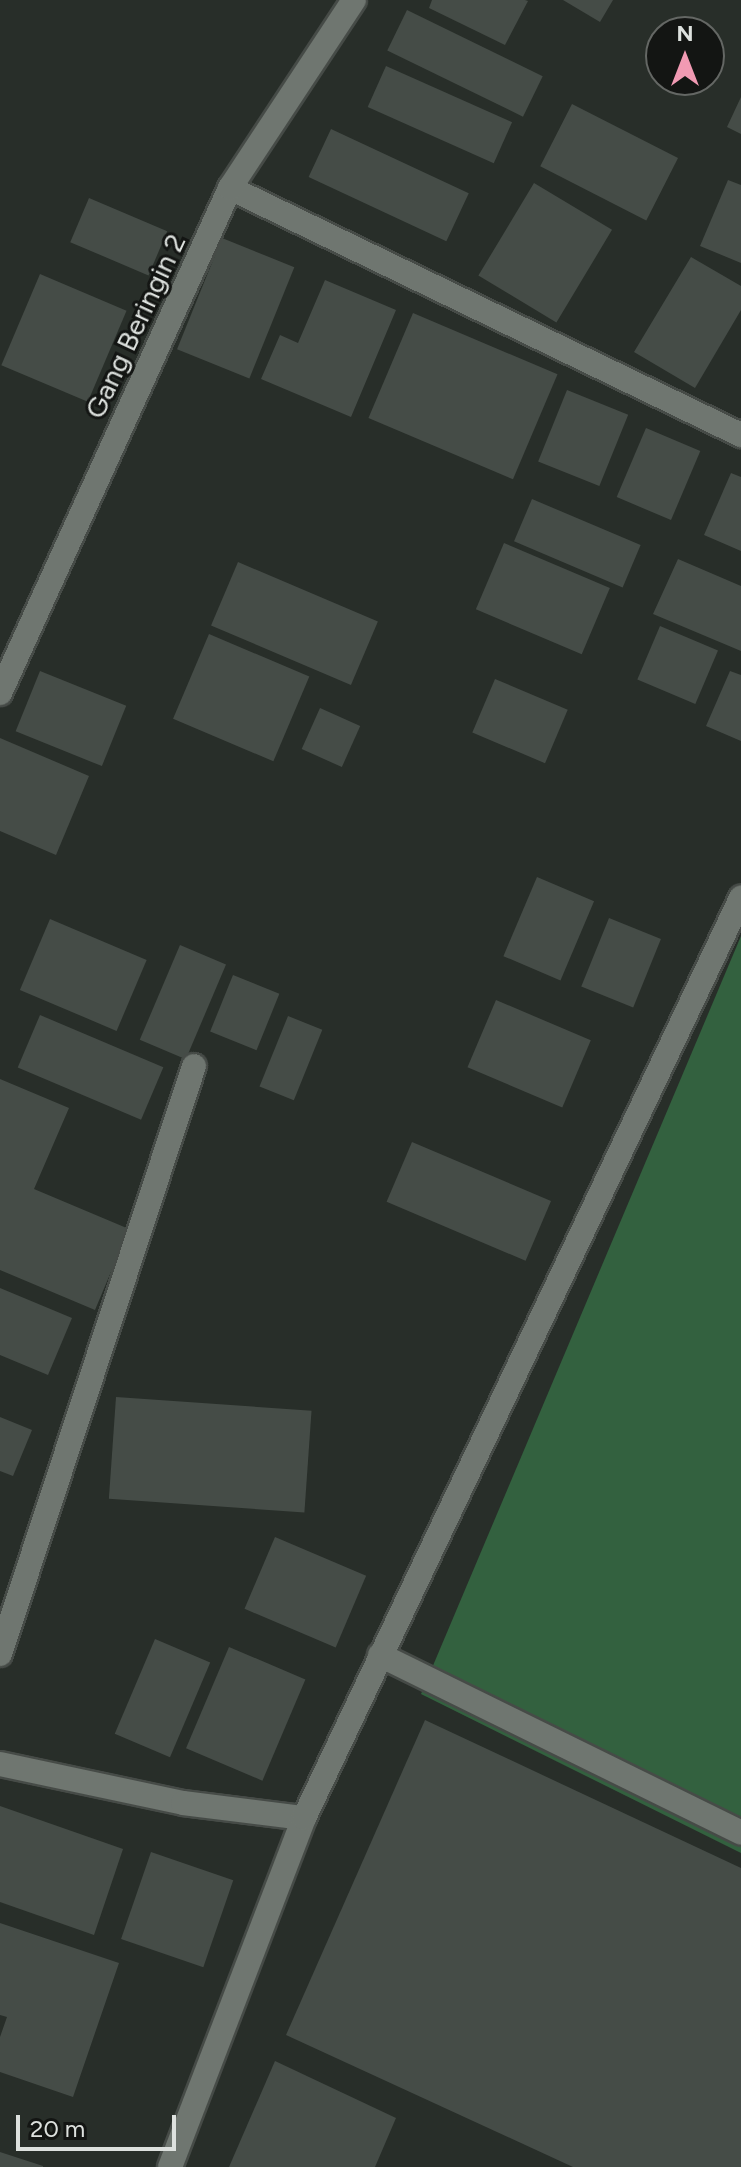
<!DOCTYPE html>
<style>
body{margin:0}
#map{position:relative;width:741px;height:2167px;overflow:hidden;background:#282e29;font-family:Figtree,sans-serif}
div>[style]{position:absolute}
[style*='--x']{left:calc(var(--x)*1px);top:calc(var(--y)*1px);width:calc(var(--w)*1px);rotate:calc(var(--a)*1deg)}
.green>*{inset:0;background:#33613f}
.building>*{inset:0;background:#454c47;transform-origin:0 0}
.roads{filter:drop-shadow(2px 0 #464b47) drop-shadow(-2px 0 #464b47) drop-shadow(0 2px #464b47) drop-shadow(0 -2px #464b47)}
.minor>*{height:24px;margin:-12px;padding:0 12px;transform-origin:12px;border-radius:12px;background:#6f7670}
span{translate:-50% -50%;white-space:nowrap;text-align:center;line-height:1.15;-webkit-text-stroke:6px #131513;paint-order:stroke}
.street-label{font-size:28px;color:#dde1de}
.north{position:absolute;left:645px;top:16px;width:80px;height:80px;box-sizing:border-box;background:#131513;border:2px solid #646764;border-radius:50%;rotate:0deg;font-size:22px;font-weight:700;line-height:32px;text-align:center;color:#dde1de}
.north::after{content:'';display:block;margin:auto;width:28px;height:36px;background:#f19ab3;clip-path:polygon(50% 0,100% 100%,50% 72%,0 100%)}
.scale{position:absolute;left:16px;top:2115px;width:160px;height:36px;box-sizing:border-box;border:4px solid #dde1de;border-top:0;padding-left:10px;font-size:24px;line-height:28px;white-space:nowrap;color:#dde1de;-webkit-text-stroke:6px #131513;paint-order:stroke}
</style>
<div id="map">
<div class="green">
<i style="clip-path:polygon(741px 936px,741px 1853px,421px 1694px)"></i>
</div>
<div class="building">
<i style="clip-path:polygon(432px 0,525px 0,528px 1px,505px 45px,429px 8px)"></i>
<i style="clip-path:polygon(563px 0,613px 0,600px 22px)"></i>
<i style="left:407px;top:10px;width:151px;height:45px;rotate:26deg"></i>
<i style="left:386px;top:66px;width:138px;height:45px;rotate:24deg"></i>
<i style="clip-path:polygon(741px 97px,741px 134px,727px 127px)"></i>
<i style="left:572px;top:104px;width:119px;height:70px;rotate:27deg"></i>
<i style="left:331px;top:129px;width:152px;height:53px;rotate:25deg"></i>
<i style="clip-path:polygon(728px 180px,741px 185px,741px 263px,700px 246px)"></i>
<i style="left:534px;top:183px;width:91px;height:108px;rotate:31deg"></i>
<i style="left:89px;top:198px;width:85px;height:48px;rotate:23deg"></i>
<i style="left:222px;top:238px;width:78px;height:120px;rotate:22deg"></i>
<i style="clip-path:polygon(691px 257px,741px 286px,741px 310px,695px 388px,634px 352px)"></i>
<i style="left:40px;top:274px;width:94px;height:99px;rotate:23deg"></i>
<i style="clip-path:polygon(325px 280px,396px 310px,351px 417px,261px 379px,280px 335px,298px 343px)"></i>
<i style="left:413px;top:313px;width:157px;height:114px;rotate:23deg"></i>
<i style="left:567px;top:390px;width:66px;height:77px;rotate:22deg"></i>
<i style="left:646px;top:428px;width:59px;height:75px;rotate:23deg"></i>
<i style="clip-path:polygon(731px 473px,741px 477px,741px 551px,704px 535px)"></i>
<i style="left:532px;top:499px;width:118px;height:46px;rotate:23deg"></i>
<i style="left:504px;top:543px;width:115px;height:72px;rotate:23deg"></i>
<i style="clip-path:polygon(678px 559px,741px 586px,741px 651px,653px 614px)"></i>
<i style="left:238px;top:562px;width:152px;height:69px;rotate:23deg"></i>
<i style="left:660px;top:626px;width:63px;height:58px;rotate:23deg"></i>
<i style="left:209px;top:634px;width:109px;height:92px;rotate:23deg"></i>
<i style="left:40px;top:671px;width:93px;height:65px;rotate:22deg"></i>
<i style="clip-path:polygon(730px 671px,741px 675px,741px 741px,706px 726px)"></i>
<i style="left:495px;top:679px;width:79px;height:58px;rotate:23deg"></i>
<i style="left:320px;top:708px;width:44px;height:45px;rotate:24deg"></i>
<i style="clip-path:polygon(0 738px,89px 776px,56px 855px,0 831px)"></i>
<i style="left:537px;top:877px;width:62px;height:86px;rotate:23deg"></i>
<i style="left:609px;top:918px;width:56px;height:74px;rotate:22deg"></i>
<i style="left:50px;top:919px;width:105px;height:77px;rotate:23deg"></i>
<i style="left:180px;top:945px;width:50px;height:103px;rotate:23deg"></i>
<i style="left:233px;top:975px;width:50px;height:61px;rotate:22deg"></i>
<i style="left:496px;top:1000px;width:103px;height:73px;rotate:23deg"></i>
<i style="left:40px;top:1015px;width:134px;height:57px;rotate:23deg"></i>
<i style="left:288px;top:1016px;width:37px;height:76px;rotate:22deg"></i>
<i style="clip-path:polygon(0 1079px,69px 1108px,34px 1189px,129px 1229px,95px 1310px,0 1270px)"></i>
<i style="left:412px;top:1142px;width:151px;height:65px;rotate:23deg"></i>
<i style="clip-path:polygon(0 1288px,72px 1318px,48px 1375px,0 1355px)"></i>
<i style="left:116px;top:1397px;width:196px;height:102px;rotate:4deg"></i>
<i style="clip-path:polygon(0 1417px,32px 1430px,13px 1476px,0 1471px)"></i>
<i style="left:275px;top:1537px;width:99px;height:78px;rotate:23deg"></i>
<i style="left:155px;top:1639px;width:60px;height:103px;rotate:23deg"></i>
<i style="left:229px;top:1647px;width:83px;height:110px;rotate:23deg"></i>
<i style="clip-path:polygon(425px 1720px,741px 1868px,741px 2167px,573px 2167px,286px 2035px)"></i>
<i style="clip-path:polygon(0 1806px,123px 1849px,94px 1935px,0 1902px)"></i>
<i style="left:151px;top:1852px;width:87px;height:92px;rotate:19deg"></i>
<i style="clip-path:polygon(0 1923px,119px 1963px,73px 2097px,0 2072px,0 2037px,7px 2017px,0 2015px)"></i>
<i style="clip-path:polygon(275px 2061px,396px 2118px,375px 2167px,229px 2167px)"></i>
<i style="clip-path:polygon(0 2152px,43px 2166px,43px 2167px,0 2167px)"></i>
</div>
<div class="roads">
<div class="minor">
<i style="--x:230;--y:188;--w:568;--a:25.8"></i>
<i style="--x:0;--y:693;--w:555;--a:-65.51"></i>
<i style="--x:230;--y:188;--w:225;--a:-56.6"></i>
<i style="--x:0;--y:1654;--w:619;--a:-71.74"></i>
<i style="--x:380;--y:1655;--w:402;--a:26.2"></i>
<i style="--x:0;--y:1764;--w:187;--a:12"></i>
<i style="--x:183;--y:1803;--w:122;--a:7.1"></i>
<i style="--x:170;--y:2167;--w:374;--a:-69"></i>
<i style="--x:304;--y:1818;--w:1019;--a:-64.59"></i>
</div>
</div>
<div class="street-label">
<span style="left:135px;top:326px;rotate:-65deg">Gang Beringin 2</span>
</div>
<div class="north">N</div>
<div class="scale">20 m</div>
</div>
